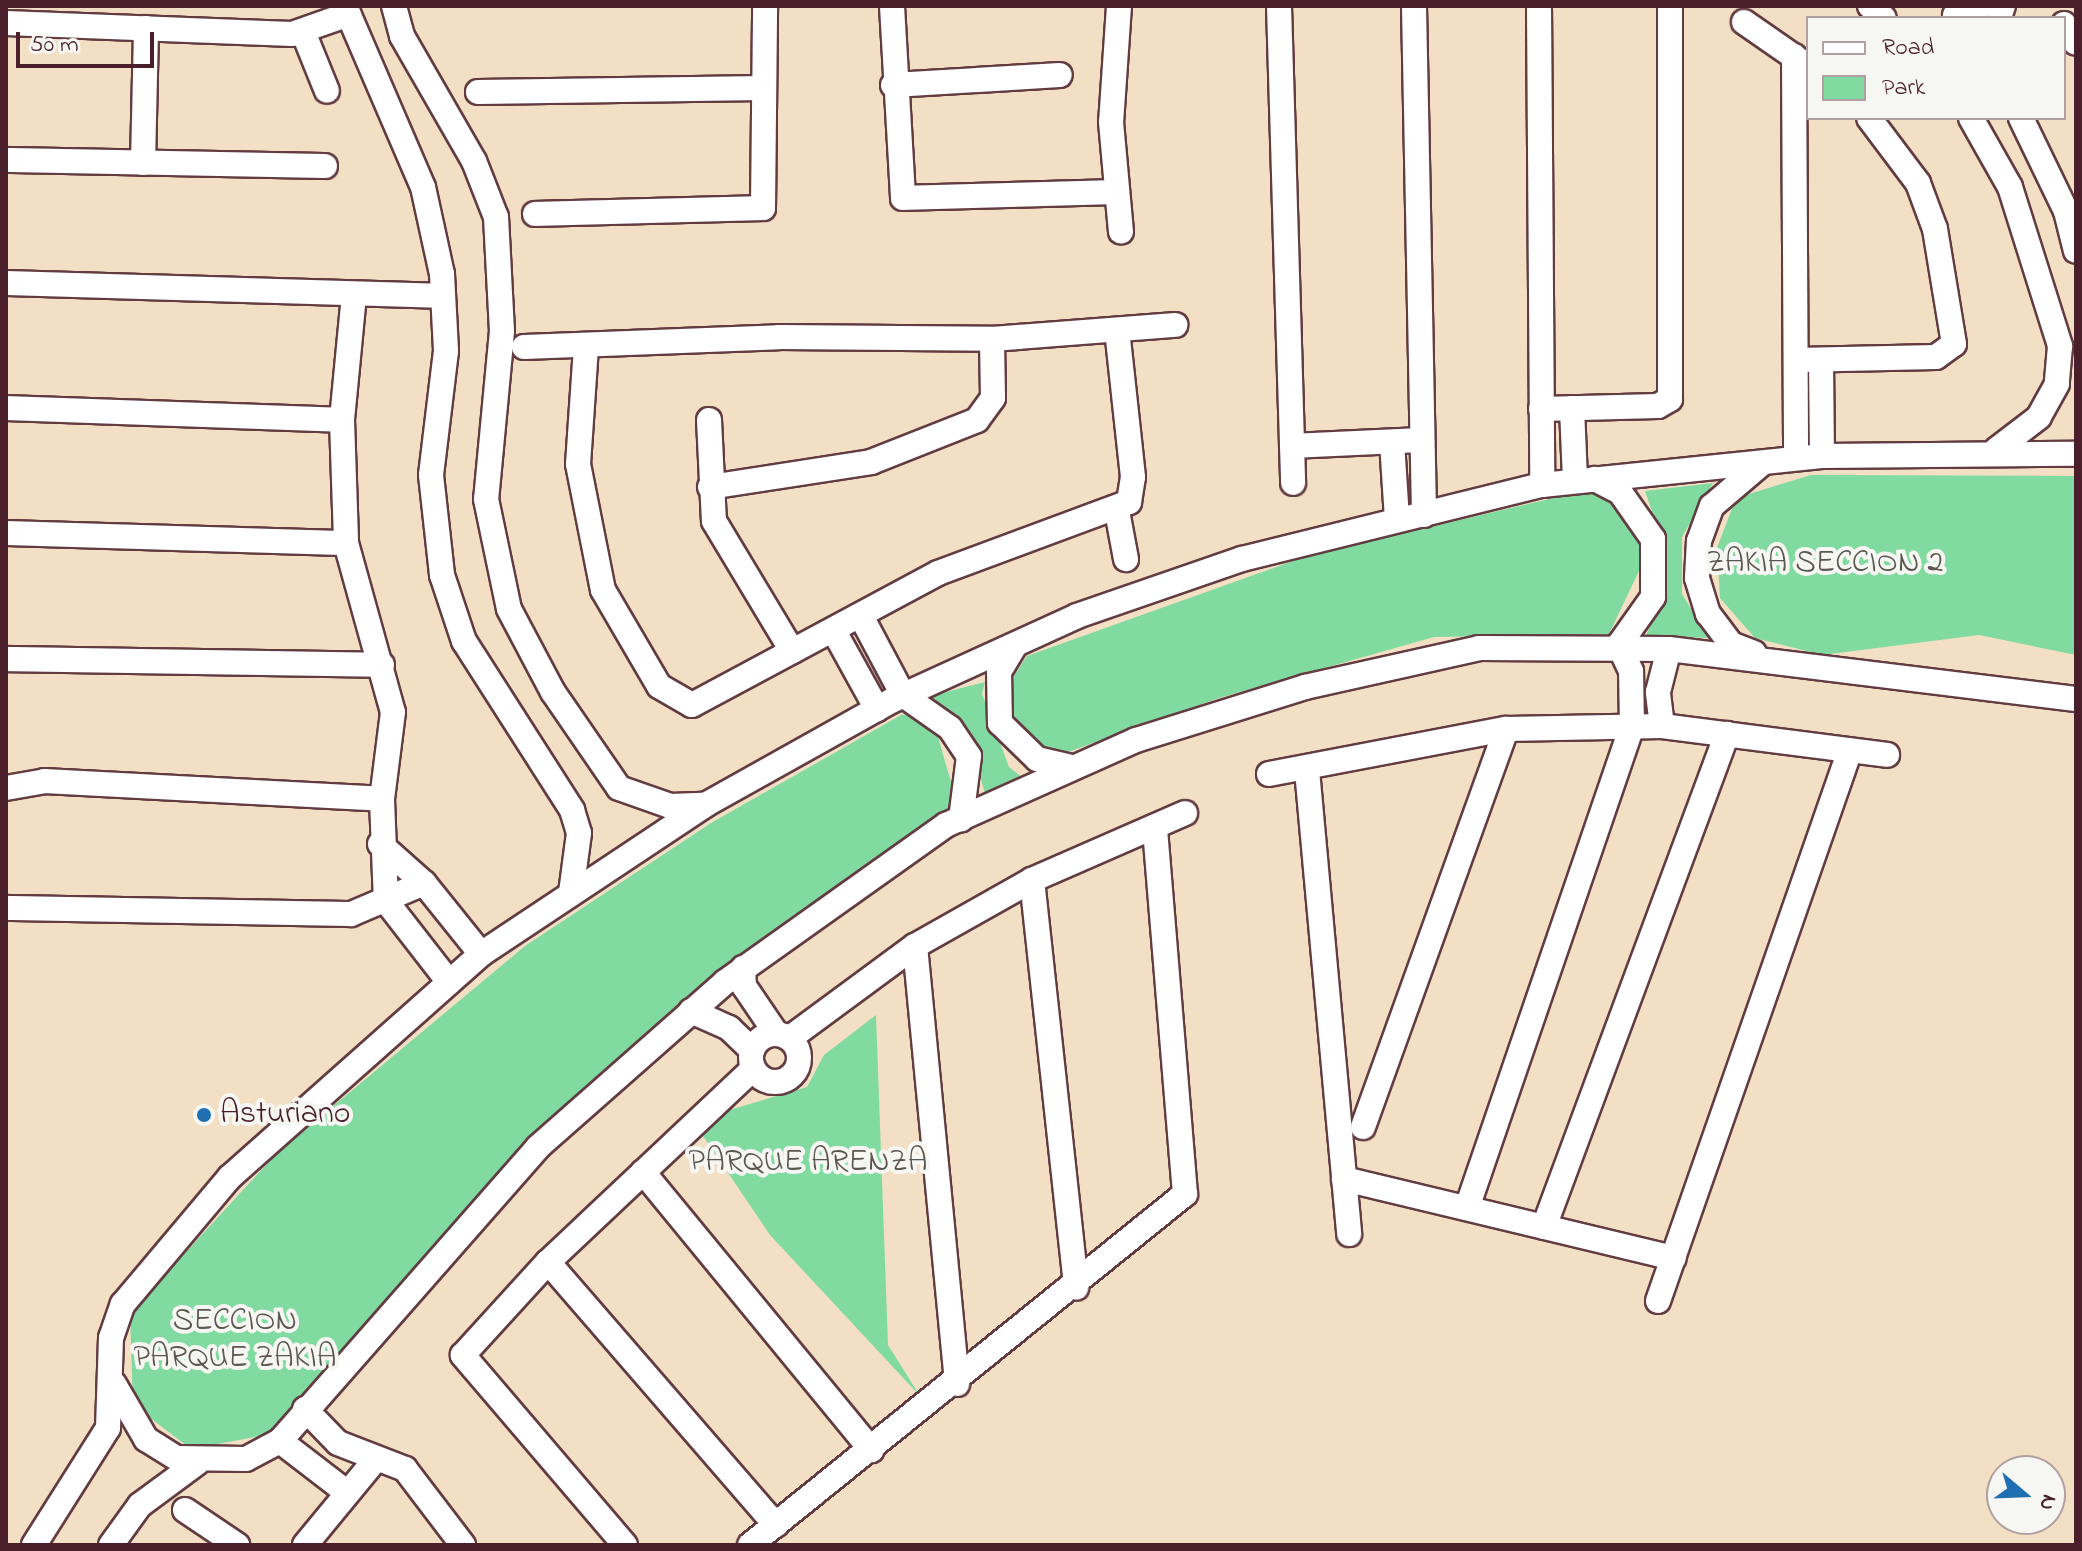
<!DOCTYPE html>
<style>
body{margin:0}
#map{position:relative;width:2082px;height:1551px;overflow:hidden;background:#f3dfc3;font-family:"Indie Flower",sans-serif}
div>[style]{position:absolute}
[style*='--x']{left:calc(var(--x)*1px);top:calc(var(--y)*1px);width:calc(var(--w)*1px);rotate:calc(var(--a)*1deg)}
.green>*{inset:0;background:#81daa0}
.roads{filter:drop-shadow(2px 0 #633c42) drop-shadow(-2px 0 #633c42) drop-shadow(0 2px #633c42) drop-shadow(0 -2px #633c42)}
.minor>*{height:24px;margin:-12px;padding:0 12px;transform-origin:12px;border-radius:12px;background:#fff}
.minor>.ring{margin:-12px;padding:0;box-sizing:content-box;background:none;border:24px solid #fff;border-radius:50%}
.dots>*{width:22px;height:22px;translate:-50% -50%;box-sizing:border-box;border:4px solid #f6f6f2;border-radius:50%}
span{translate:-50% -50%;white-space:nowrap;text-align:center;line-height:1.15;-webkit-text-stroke:8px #f6f6f2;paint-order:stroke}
.park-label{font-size:32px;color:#5a574e}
.poi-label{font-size:32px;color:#4a1f2b}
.left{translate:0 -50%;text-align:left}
.frame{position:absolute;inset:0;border:8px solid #4a1f2b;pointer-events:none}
.legend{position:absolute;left:1806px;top:16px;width:260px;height:104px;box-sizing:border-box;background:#f6f6f2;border:2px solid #b1a0a2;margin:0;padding:10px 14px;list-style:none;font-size:24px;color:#4a1f2b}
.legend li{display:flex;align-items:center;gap:16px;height:40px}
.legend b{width:40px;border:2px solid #b1a0a2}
.north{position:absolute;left:1986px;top:1455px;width:80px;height:80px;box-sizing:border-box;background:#f6f6f2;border:2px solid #b1a0a2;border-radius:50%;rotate:109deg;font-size:22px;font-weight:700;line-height:32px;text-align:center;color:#4a1f2b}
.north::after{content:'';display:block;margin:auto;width:28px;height:36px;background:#1f6fb2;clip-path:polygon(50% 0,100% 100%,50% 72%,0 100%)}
.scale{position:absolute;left:16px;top:32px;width:138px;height:36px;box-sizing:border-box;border:4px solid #4a1f2b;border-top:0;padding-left:10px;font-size:24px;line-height:28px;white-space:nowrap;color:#4a1f2b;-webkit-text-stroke:6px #f6f6f2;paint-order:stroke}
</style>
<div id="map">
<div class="green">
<i style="clip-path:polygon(1811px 475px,2076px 476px,2076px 655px,1979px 635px,1822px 655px,1755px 638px,1720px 598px,1717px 548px,1736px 498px)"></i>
<i style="clip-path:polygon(1713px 483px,1682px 537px,1682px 594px,1709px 638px,1646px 635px,1664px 597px,1666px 552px,1645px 491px)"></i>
<i style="clip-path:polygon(1592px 489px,1615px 504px,1647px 554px,1609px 634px,1434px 637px,1219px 698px,1054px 757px,1019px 737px,1004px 691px,1027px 656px,1310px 555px)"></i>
<i style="clip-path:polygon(985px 682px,982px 694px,1009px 767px,1023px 778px,987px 801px,968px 732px,938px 707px,911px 701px)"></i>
<i style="clip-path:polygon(921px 713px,935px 726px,958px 807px,526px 1144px,276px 1433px,191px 1449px,133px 1405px,130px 1313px,277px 1153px,525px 946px,711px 823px,901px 715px)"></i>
<i style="clip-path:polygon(876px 1015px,888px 1345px,920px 1396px,770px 1235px,697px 1127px,706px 1117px,807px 1087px,824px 1055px)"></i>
</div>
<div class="roads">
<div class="minor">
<i style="--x:345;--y:6;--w:197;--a:66.7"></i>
<i style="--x:423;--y:187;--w:89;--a:77.7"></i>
<i style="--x:442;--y:274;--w:77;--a:87"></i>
<i style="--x:446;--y:351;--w:125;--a:96.9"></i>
<i style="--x:431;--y:475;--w:101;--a:83.7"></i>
<i style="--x:442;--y:575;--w:70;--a:71.6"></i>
<i style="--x:464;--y:641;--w:201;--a:57.4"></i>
<i style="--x:572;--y:810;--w:24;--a:73"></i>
<i style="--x:579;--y:833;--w:61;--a:97.6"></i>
<i style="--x:394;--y:6;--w:31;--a:75"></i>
<i style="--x:402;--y:36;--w:144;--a:60.1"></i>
<i style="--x:474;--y:161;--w:60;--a:68.6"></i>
<i style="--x:496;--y:217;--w:114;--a:87"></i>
<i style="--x:502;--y:331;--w:169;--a:95.4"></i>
<i style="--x:486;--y:499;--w:112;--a:78.2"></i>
<i style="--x:509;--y:609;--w:94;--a:62.1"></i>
<i style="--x:553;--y:692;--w:116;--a:55.5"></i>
<i style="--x:619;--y:788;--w:54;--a:19.4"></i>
<i style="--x:670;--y:806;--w:33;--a:-2"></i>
<i style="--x:892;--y:6;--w:192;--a:86.7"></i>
<i style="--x:903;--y:198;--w:211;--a:-1.6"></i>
<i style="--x:1119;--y:6;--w:116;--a:93.9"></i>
<i style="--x:1111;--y:122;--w:110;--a:84.8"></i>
<i style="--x:1279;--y:6;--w:477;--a:88.3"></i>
<i style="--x:1414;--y:6;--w:509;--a:88.87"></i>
<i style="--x:1539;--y:6;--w:479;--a:89.6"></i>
<i style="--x:1870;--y:6;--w:18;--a:41"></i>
<i style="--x:1955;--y:15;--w:27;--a:-20"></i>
<i style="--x:1999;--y:18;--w:13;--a:-72"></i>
<i style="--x:1744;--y:22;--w:75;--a:34.7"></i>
<i style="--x:6;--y:23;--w:286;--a:2.2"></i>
<i style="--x:292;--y:34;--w:60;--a:-19.3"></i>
<i style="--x:2064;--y:24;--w:22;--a:58"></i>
<i style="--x:304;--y:34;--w:61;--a:68"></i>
<i style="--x:1794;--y:56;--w:402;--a:89.7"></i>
<i style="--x:893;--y:85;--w:167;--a:-3.4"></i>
<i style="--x:478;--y:92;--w:286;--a:-0.8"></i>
<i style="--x:1971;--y:118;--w:79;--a:60.5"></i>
<i style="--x:2010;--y:187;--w:167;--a:72.5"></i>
<i style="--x:2060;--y:346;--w:38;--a:95"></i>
<i style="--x:2057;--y:384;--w:38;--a:119"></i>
<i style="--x:2039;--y:417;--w:54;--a:142.5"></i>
<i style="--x:2021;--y:118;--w:103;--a:64.2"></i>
<i style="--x:2066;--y:211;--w:41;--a:76"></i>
<i style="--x:6;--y:160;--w:319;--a:1.1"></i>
<i style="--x:143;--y:163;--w:135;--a:-88.7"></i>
<i style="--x:535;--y:214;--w:228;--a:-1.5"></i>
<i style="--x:763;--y:208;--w:202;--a:-89.4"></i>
<i style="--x:6;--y:283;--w:437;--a:1.7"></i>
<i style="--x:354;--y:295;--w:126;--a:95.5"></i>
<i style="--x:342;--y:420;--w:123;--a:88.1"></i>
<i style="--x:346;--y:543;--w:175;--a:74.5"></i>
<i style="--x:393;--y:712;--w:88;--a:97.2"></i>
<i style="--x:382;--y:799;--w:102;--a:87.8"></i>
<i style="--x:386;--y:901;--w:103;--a:52.1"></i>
<i style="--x:524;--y:347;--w:255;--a:-2.2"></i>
<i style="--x:779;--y:337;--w:213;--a:0.5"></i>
<i style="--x:992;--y:339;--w:184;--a:-4.4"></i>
<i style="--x:586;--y:347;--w:117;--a:93.9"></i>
<i style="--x:578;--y:464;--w:128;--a:78.8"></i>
<i style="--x:603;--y:590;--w:111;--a:59.7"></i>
<i style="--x:659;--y:686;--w:38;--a:30"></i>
<i style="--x:692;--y:705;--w:279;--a:-28.2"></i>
<i style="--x:938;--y:573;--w:204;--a:-20.4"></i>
<i style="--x:1129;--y:502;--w:25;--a:-81"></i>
<i style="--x:1133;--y:477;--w:148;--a:-96.2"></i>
<i style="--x:1796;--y:360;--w:140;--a:-1.2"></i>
<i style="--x:1936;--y:357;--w:22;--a:-36"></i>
<i style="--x:1954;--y:344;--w:117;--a:-99.4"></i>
<i style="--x:1935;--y:229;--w:49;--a:-110.3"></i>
<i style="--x:1918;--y:183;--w:81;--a:-127"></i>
<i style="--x:1821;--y:361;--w:95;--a:89.4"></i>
<i style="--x:6;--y:408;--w:336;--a:2"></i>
<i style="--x:1572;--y:408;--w:73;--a:87.6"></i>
<i style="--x:1541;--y:409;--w:117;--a:-1.5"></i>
<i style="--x:1658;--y:406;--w:14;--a:-30"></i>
<i style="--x:1670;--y:399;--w:393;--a:-90"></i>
<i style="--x:709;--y:420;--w:101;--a:87.2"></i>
<i style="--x:714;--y:521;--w:152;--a:59"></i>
<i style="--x:1392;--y:442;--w:78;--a:86.3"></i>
<i style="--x:1292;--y:446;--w:128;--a:-2.7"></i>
<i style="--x:710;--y:487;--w:163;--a:-8.8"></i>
<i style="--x:871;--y:462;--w:114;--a:-21.6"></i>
<i style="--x:977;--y:420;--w:27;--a:-54"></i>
<i style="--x:993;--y:398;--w:59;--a:-91"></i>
<i style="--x:1117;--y:511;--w:49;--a:79.4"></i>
<i style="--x:6;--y:533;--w:340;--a:1.7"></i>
<i style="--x:862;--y:618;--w:87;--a:62"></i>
<i style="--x:903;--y:695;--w:57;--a:35.1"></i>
<i style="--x:950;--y:728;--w:34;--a:56"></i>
<i style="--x:969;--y:756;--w:64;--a:97.2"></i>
<i style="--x:835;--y:633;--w:87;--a:61.1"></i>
<i style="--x:1014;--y:647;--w:29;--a:121"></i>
<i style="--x:999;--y:672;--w:51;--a:88.9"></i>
<i style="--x:1000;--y:723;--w:52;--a:44.2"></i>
<i style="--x:1037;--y:759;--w:32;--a:13"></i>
<i style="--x:1754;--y:653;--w:25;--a:-159"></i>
<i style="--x:1731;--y:644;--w:38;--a:-127"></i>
<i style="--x:1708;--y:614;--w:38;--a:-107"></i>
<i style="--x:1697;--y:578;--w:37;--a:-87"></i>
<i style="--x:1699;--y:541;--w:37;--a:-70"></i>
<i style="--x:1712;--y:506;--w:63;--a:-40.5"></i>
<i style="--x:6;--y:659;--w:376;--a:0.9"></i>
<i style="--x:1662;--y:726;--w:34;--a:-97"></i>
<i style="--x:1658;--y:692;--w:44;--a:-75.7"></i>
<i style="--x:1307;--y:770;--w:466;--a:84.8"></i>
<i style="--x:1269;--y:774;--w:241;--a:-10.8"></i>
<i style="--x:1506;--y:729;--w:156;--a:-1.1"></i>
<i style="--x:1662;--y:726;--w:227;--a:7.3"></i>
<i style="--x:6;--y:788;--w:39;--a:-10"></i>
<i style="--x:44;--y:781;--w:338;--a:3"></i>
<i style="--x:380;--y:844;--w:59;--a:41.6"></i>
<i style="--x:424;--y:883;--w:91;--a:51.2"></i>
<i style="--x:1032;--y:880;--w:410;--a:83.8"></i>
<i style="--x:6;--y:908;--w:345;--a:1"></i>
<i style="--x:351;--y:914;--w:79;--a:-23"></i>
<i style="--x:915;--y:946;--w:440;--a:84.5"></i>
<i style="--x:743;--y:968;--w:18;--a:87"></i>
<i style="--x:744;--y:986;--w:57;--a:55.8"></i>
<i style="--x:691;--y:1011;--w:42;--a:24.1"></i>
<i style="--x:729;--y:1028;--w:32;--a:44"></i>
<i class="ring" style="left:751px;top:1034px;width:24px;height:24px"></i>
<i style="--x:790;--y:1038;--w:155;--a:-36.4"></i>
<i style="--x:915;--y:946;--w:134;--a:-29.4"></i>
<i style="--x:1032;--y:880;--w:167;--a:-23.6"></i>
<i style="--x:1363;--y:1127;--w:423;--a:-70.2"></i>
<i style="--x:643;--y:1172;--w:360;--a:50.6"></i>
<i style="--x:1344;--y:1179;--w:339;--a:13.5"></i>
<i style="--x:1467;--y:1208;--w:509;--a:-71.1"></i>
<i style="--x:1632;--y:726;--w:55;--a:-91"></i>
<i style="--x:1631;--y:671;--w:29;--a:-115"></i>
<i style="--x:1619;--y:645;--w:59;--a:-54.7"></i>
<i style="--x:1653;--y:597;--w:58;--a:-90"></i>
<i style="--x:1653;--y:539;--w:57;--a:-125.1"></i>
<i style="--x:1620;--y:492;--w:29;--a:-153"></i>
<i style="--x:1544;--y:1227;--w:526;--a:-69.64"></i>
<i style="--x:548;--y:1262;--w:348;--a:49.1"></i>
<i style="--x:1658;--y:1301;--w:583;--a:-70.79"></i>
<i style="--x:114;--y:1384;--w:64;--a:59.8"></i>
<i style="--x:146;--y:1439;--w:36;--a:32"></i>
<i style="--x:177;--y:1458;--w:69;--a:0.8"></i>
<i style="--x:246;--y:1459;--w:38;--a:-28"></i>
<i style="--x:280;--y:1441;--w:391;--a:-48.7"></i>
<i style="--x:538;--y:1147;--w:249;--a:-41.4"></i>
<i style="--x:725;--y:982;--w:271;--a:-35.4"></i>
<i style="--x:946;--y:825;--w:208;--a:-24.1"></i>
<i style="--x:1136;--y:740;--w:177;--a:-17.4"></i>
<i style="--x:1305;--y:687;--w:178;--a:-12.6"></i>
<i style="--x:1479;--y:648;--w:190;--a:0.3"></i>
<i style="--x:1669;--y:649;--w:410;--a:7"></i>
<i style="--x:305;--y:1409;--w:47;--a:45.9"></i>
<i style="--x:338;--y:1443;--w:72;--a:21.2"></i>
<i style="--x:405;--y:1469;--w:96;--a:52.7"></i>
<i style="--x:280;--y:1441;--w:82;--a:37.6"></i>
<i style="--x:185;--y:1510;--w:63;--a:33.9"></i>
<i style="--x:34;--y:1545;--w:138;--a:-57.7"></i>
<i style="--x:108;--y:1428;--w:90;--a:-88.1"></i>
<i style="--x:111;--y:1338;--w:36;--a:-71"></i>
<i style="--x:123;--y:1304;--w:166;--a:-49.9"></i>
<i style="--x:230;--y:1177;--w:336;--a:-41.6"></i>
<i style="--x:481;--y:954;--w:269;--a:-33.6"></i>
<i style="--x:705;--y:805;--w:215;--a:-29.2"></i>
<i style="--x:893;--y:700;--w:202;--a:-24.5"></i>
<i style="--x:1077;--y:616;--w:175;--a:-19.1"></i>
<i style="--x:1242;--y:559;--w:309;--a:-13.9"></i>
<i style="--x:1542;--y:485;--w:281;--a:-5.9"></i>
<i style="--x:1822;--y:456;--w:254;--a:-0.5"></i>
<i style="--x:111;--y:1545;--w:49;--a:-54.1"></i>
<i style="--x:140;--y:1505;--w:71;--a:-36.4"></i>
<i style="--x:305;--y:1545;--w:110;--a:-50.5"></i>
<i style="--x:625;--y:1545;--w:250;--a:-130.5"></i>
<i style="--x:463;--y:1355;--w:126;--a:-47.6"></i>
<i style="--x:548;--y:1262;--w:282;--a:-43.3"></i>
<i style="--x:750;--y:1545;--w:559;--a:-38.9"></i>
<i style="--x:1185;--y:1194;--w:368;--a:-94.7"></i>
</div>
</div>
<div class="dots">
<i style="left:204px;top:1115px;background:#1f6fb2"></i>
</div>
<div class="park-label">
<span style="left:1825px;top:564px">ZAKIA SECCION 2</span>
<span style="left:808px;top:1163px">PARQUE ARENZA</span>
<span style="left:235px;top:1341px">SECCION<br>PARQUE ZAKIA</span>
</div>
<div class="poi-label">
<span class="left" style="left:220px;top:1115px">Asturiano</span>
</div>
<div class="frame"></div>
<ul class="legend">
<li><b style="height:10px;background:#fff"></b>Road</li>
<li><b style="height:22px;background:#81daa0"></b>Park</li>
</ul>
<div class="north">N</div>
<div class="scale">50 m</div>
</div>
